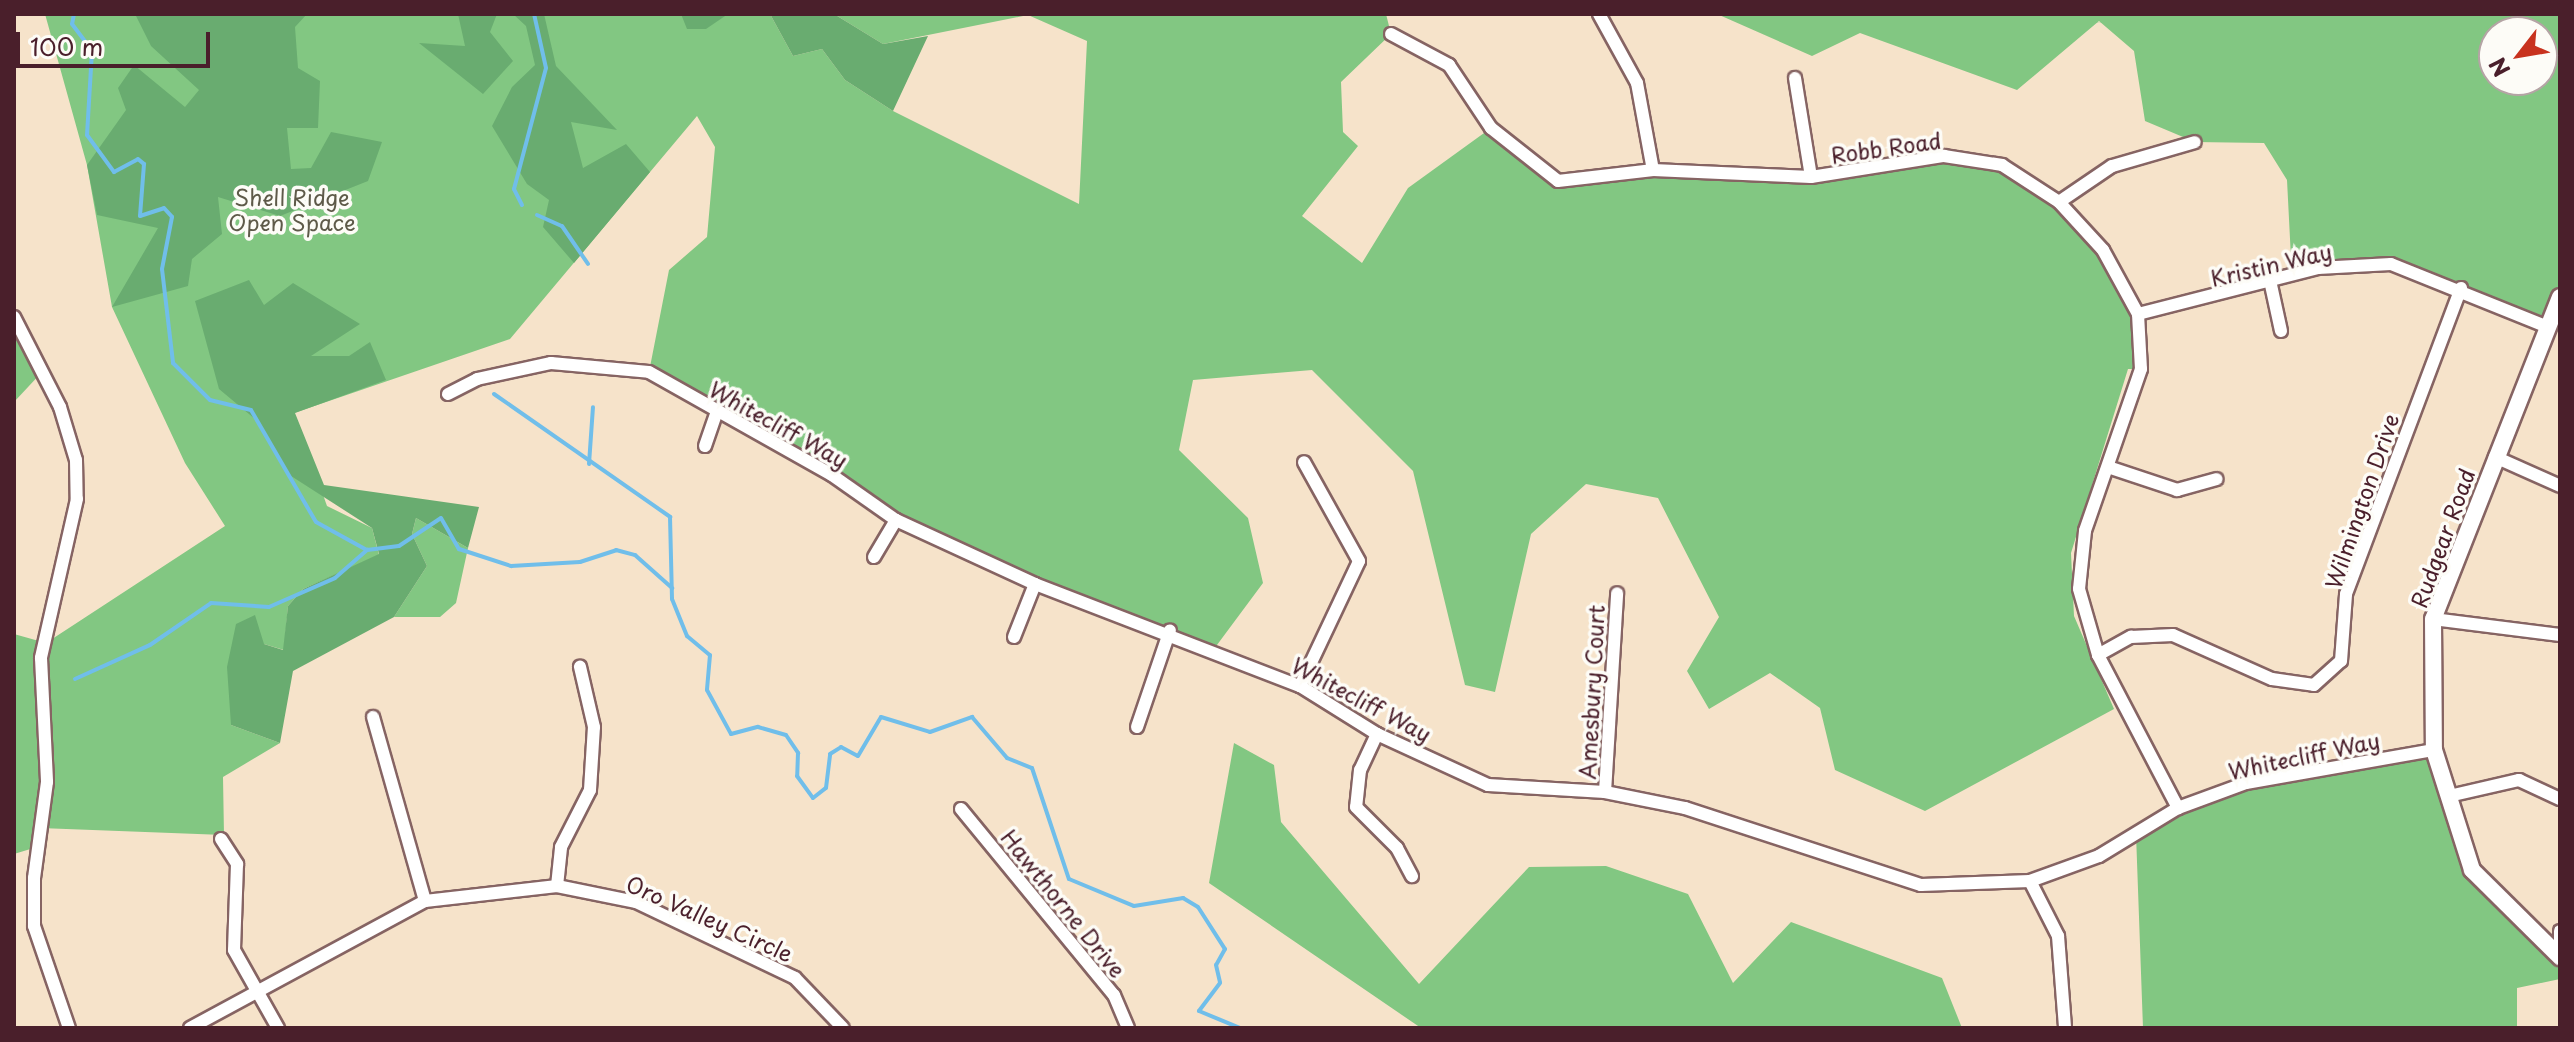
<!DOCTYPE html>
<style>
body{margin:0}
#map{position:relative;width:2574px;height:1042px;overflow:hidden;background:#f6e3ca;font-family:"Playpen Sans",sans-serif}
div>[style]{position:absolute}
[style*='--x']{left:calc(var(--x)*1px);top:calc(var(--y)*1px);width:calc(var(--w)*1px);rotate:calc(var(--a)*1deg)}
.green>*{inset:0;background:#82c782}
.forest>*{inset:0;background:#69ac70}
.stream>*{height:4px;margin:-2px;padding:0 2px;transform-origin:2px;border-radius:2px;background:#70beea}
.roads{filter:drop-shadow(2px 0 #866463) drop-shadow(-2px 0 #866463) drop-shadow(0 2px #866463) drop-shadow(0 -2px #866463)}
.minor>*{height:12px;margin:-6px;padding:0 6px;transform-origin:6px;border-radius:6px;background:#fff}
.tertiary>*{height:16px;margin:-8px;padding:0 8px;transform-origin:8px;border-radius:8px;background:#fff}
span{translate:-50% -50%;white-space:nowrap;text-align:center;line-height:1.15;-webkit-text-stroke:7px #fdfcf7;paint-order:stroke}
.street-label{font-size:22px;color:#4a1f2b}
.park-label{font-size:22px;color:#5e5a49}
.frame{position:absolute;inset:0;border:16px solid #4a1f2b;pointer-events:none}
.north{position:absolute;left:2478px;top:16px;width:80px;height:80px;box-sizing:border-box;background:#fdfcf7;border:2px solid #b5a4a5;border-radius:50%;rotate:239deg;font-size:22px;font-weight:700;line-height:32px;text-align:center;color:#4a1f2b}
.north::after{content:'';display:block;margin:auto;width:28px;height:36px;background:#c8321e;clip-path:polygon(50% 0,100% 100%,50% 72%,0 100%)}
.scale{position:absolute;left:16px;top:32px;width:194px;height:36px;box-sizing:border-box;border:4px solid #4a1f2b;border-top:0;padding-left:10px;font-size:24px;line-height:28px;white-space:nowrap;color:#4a1f2b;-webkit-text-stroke:6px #fdfcf7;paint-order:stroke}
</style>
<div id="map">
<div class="green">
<i style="clip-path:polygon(45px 14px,770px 14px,793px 56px,822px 49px,845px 80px,893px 111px,1079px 204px,1087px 41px,1028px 15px,883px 44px,834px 14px,1386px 14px,1391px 34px,1341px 82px,1343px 132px,1358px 146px,1302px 216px,1362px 263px,1408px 188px,1491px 128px,1558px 181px,1653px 170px,1811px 177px,1944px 156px,2002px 165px,2059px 202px,2103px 250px,2138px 314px,2141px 369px,2128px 369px,2071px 553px,2074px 616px,2114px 709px,1925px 811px,1835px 770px,1820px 708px,1770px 673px,1709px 709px,1687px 671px,1719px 617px,1658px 498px,1586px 484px,1531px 534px,1495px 692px,1465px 685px,1413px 471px,1312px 370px,1193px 380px,1179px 450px,1248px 518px,1263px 583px,1214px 649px,1035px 584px,896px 520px,649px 372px,669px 270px,707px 237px,715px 147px,697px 116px,510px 339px,294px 413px,327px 506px,372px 528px,379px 555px,303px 589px,288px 606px,284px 650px,264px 644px,231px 725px,280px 743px,223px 777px,224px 835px,40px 828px,37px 847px,14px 854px,14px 634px,46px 643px,225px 526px,185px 463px,112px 307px,87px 165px)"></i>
<i style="clip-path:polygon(evenodd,1717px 14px,2560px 14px,2560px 297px,2545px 326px,2391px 264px,2318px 268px,2292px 278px,2287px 180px,2264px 143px,2195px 142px,2145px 121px,2134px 51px,2099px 21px,2017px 90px,1860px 33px,1812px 56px,1717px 14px,2494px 32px,2542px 32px,2542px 80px,2494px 80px,2494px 32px)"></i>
<i style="clip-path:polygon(14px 317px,43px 371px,14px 402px)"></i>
<i style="clip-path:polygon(416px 518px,468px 548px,456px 603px,440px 617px,394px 617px,427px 566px,412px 534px)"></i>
<i style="clip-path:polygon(1234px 743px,1274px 765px,1281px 822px,1419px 984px,1529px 867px,1606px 866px,1688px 894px,1733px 983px,1791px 922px,1942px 978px,1962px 1028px,1421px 1028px,1209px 883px)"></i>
<i style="clip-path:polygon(2434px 750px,2472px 870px,2560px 956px,2560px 979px,2517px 988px,2517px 1028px,2143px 1028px,2136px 834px,2246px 783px)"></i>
</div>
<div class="forest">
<i style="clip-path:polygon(135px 14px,307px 14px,295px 27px,298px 68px,320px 81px,318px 128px,287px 128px,291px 169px,311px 168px,331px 132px,382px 142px,368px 181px,280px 216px,218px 197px,222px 234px,192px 259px,188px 286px,112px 307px,158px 228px,97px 215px,87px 165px,126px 110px,118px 88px,134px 65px,185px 107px,199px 90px,151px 46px)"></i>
<i style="clip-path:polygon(458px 14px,497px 14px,490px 32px,513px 61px,483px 94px,419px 43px,465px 46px)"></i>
<i style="clip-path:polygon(513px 14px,544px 14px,556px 66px,617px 130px,571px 122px,583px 168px,626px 144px,650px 172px,574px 263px,543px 227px,549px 200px,527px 184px,492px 126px,512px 87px,535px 65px,526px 26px)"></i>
<i style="clip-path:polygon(681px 14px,728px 14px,706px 29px,687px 29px)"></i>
<i style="clip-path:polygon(770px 14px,834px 14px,883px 44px,928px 36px,893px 111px,845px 80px,822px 49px,793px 56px)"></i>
<i style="clip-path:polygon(249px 280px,264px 305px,293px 283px,360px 324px,311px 356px,349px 356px,370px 342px,386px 380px,295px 413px,324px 485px,479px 507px,468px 548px,416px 518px,412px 534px,427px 566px,394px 617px,293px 671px,280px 743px,231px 725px,227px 667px,236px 624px,255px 615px,264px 644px,283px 650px,288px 606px,303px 589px,379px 554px,372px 528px,288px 474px,255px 419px,219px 389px,195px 301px)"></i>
</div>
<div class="stream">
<i style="--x:74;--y:14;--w:10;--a:101"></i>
<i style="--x:72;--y:24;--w:34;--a:53"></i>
<i style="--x:92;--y:51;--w:84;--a:93.4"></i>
<i style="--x:87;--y:135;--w:46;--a:53.9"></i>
<i style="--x:114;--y:172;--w:27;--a:-28"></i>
<i style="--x:138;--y:159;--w:8;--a:40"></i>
<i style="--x:144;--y:164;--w:52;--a:94.4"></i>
<i style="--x:140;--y:216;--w:25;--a:-18"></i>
<i style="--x:164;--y:208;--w:12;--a:48"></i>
<i style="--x:172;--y:217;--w:53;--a:100.9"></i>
<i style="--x:162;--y:269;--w:95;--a:83.3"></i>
<i style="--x:173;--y:363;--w:52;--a:45"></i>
<i style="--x:210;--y:400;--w:42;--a:13.7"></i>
<i style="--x:251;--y:410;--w:129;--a:59.9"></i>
<i style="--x:316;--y:522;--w:58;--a:28.8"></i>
<i style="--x:522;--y:205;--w:18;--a:-117"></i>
<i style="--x:514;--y:189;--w:125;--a:-75.2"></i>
<i style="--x:546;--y:68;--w:55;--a:-102.5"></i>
<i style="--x:537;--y:215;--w:27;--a:24"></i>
<i style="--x:562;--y:226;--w:46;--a:55.6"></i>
<i style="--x:494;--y:394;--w:215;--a:34.9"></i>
<i style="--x:670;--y:517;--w:82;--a:88.6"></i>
<i style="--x:672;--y:599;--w:40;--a:68"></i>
<i style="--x:687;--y:636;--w:30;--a:40"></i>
<i style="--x:710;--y:655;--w:35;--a:95"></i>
<i style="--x:707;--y:690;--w:50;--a:61.4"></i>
<i style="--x:731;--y:734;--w:28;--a:-15"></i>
<i style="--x:758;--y:727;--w:29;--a:16"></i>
<i style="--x:786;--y:735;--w:22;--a:56"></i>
<i style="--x:798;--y:753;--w:23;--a:92"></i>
<i style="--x:797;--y:776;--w:27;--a:54"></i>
<i style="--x:813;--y:798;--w:16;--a:-38"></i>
<i style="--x:826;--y:788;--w:34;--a:-83"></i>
<i style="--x:830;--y:754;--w:13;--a:-32"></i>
<i style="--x:841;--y:747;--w:19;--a:28"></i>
<i style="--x:858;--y:756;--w:45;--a:-59.5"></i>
<i style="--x:881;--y:717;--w:51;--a:17"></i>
<i style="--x:930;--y:732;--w:45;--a:-19.7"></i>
<i style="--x:972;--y:717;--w:54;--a:49.5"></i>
<i style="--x:1007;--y:758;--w:27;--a:22"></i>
<i style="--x:1032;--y:768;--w:117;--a:71.6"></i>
<i style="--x:1069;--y:879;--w:70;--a:22.6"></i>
<i style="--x:1134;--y:906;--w:50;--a:-9.3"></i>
<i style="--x:1183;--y:898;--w:17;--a:31"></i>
<i style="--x:1198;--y:907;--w:50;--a:57.3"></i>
<i style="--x:1225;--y:949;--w:18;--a:119"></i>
<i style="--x:1216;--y:965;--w:18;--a:77"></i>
<i style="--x:1220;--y:983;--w:35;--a:127"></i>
<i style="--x:1199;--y:1011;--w:44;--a:22.5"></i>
<i style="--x:589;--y:464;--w:57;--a:-86"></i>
<i style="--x:75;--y:679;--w:82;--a:-24.4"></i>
<i style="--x:150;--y:645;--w:74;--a:-34.5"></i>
<i style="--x:211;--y:603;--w:58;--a:3.9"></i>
<i style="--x:269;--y:607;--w:72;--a:-23.7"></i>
<i style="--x:335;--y:578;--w:43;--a:-41.2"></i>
<i style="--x:367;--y:550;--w:32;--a:-7"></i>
<i style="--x:399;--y:546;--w:50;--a:-33.7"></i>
<i style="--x:441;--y:518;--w:36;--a:60"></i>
<i style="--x:459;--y:549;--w:55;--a:18.1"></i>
<i style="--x:511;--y:566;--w:69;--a:-3.3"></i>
<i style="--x:580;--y:562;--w:38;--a:-18"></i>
<i style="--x:616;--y:550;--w:20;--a:15"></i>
<i style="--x:635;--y:555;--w:50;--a:41.7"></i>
</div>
<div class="roads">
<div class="minor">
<i style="--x:1599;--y:14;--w:79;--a:61.2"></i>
<i style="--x:1637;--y:83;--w:88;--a:79.6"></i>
<i style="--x:1391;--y:34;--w:66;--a:28.1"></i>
<i style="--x:1449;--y:65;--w:76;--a:56.3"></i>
<i style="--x:1491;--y:128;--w:85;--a:38.3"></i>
<i style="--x:1558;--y:181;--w:96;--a:-6.6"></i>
<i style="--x:1653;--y:170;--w:158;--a:2.5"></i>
<i style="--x:1811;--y:177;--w:135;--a:-9"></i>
<i style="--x:1944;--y:156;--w:59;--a:8.8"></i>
<i style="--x:2002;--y:165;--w:68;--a:33"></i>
<i style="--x:2059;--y:202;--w:65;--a:47.5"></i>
<i style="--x:2103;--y:250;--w:73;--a:61.3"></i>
<i style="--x:2138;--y:314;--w:55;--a:86.9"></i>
<i style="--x:2141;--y:369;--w:171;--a:109.1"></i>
<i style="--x:2085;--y:531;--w:58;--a:95.9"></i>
<i style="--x:2079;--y:589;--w:69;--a:73.9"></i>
<i style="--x:2098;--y:655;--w:173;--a:62.4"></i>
<i style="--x:1795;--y:78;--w:100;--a:80.8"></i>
<i style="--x:2059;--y:202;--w:64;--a:-34.2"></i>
<i style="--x:2112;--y:166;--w:86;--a:-16.1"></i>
<i style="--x:2271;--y:285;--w:47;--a:77.7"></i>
<i style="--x:2138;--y:314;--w:186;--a:-14.3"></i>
<i style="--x:2318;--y:268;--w:73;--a:-3.1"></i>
<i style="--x:2391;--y:264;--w:166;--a:21.9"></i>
<i style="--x:14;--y:317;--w:101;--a:62.9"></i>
<i style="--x:60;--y:407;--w:55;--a:73.2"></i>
<i style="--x:76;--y:460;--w:39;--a:89"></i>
<i style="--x:77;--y:499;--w:163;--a:102.8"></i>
<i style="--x:41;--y:658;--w:124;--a:87.2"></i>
<i style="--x:47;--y:782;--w:97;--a:97.7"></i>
<i style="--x:34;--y:878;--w:48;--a:90"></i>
<i style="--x:34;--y:926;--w:108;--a:71.1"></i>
<i style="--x:448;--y:394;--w:33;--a:-27"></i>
<i style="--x:477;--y:379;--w:76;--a:-12.2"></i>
<i style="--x:551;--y:363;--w:98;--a:5.2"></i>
<i style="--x:649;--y:372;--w:210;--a:29.4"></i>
<i style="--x:832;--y:475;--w:78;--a:35.1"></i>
<i style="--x:896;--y:520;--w:153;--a:24.7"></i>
<i style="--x:1035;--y:584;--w:284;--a:21.1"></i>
<i style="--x:1300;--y:686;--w:91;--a:31.9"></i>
<i style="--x:1377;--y:734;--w:122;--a:24.7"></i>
<i style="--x:1488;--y:785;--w:117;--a:3.4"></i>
<i style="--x:1605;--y:792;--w:82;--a:11.3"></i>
<i style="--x:1685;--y:808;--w:248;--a:18.1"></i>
<i style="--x:1921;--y:885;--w:109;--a:-2.1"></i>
<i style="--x:2030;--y:881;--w:73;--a:-19.9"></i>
<i style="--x:2099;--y:856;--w:92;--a:-31.3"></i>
<i style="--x:2178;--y:808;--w:72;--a:-20.2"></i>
<i style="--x:2246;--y:783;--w:191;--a:-10"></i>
<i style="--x:705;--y:446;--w:34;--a:-71"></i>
<i style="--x:2495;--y:457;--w:71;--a:24"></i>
<i style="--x:2108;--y:467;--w:73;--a:18.4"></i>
<i style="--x:2177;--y:490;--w:41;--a:-15.4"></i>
<i style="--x:874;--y:557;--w:43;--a:-59.3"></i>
<i style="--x:2433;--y:619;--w:128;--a:7.2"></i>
<i style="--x:1014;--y:637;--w:57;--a:-68.4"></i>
<i style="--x:2098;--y:655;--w:38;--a:-29"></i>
<i style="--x:2131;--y:637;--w:42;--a:-2.7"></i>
<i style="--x:2173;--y:635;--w:108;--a:24"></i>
<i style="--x:2272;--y:679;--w:42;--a:8.1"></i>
<i style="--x:2314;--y:685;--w:36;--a:-42"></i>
<i style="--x:2341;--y:661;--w:67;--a:-85.7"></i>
<i style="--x:2346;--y:594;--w:327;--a:-69.4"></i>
<i style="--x:1300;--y:686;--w:138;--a:-64.7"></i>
<i style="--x:1359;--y:561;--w:113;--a:-119.1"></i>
<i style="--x:373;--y:717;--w:191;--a:74.2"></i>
<i style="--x:1137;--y:727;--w:102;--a:-71.2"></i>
<i style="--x:1377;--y:734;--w:40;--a:115"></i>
<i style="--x:1360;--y:770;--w:37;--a:96"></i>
<i style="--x:1356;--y:807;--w:58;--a:45"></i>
<i style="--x:1397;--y:848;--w:32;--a:62"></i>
<i style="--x:1605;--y:792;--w:199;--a:-86.5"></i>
<i style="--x:2449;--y:796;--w:72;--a:-12.9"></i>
<i style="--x:2519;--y:780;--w:45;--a:24.9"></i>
<i style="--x:961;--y:809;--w:241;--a:50.6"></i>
<i style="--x:1114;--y:995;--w:36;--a:67"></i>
<i style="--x:221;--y:839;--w:30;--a:57"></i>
<i style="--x:237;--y:864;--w:86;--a:92"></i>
<i style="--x:234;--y:950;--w:90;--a:60.6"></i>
<i style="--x:2030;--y:881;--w:62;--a:63"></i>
<i style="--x:2058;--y:936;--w:92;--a:85.6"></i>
<i style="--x:557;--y:886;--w:39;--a:-84"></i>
<i style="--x:561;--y:847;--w:64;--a:-63"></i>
<i style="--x:590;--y:790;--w:63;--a:-86.4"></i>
<i style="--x:594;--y:727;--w:62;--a:-103.1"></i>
<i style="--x:2560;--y:931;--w:25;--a:90"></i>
<i style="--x:190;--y:1028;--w:267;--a:-28.4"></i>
<i style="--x:425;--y:901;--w:133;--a:-6.5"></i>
<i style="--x:557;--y:886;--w:81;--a:11.4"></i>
<i style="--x:636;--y:902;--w:176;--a:25.5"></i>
<i style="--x:795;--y:978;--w:69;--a:46.2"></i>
</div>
<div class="tertiary">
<i style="--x:2560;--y:297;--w:346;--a:111.5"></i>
<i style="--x:2433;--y:619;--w:131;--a:89.6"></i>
<i style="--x:2434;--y:750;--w:126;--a:72.4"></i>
<i style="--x:2472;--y:870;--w:124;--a:44.7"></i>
</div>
</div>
<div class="street-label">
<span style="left:1886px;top:147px;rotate:-8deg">Robb Road</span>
<span style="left:2271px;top:264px;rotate:-13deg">Kristin Way</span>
<span style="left:779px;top:424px;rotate:29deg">Whitecliff Way</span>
<span style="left:2361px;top:501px;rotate:-71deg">Wilmington Drive</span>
<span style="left:2442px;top:538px;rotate:-70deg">Rudgear Road</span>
<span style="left:1591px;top:692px;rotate:-87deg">Amesbury Court</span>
<span style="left:1362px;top:699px;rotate:28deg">Whitecliff Way</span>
<span style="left:2304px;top:755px;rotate:-12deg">Whitecliff Way</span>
<span style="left:1064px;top:903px;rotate:51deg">Hawthorne Drive</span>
<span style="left:710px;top:918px;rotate:24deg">Oro Valley Circle</span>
</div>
<div class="park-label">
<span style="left:292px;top:209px">Shell Ridge<br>Open Space</span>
</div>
<div class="frame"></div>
<div class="north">N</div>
<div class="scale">100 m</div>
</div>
